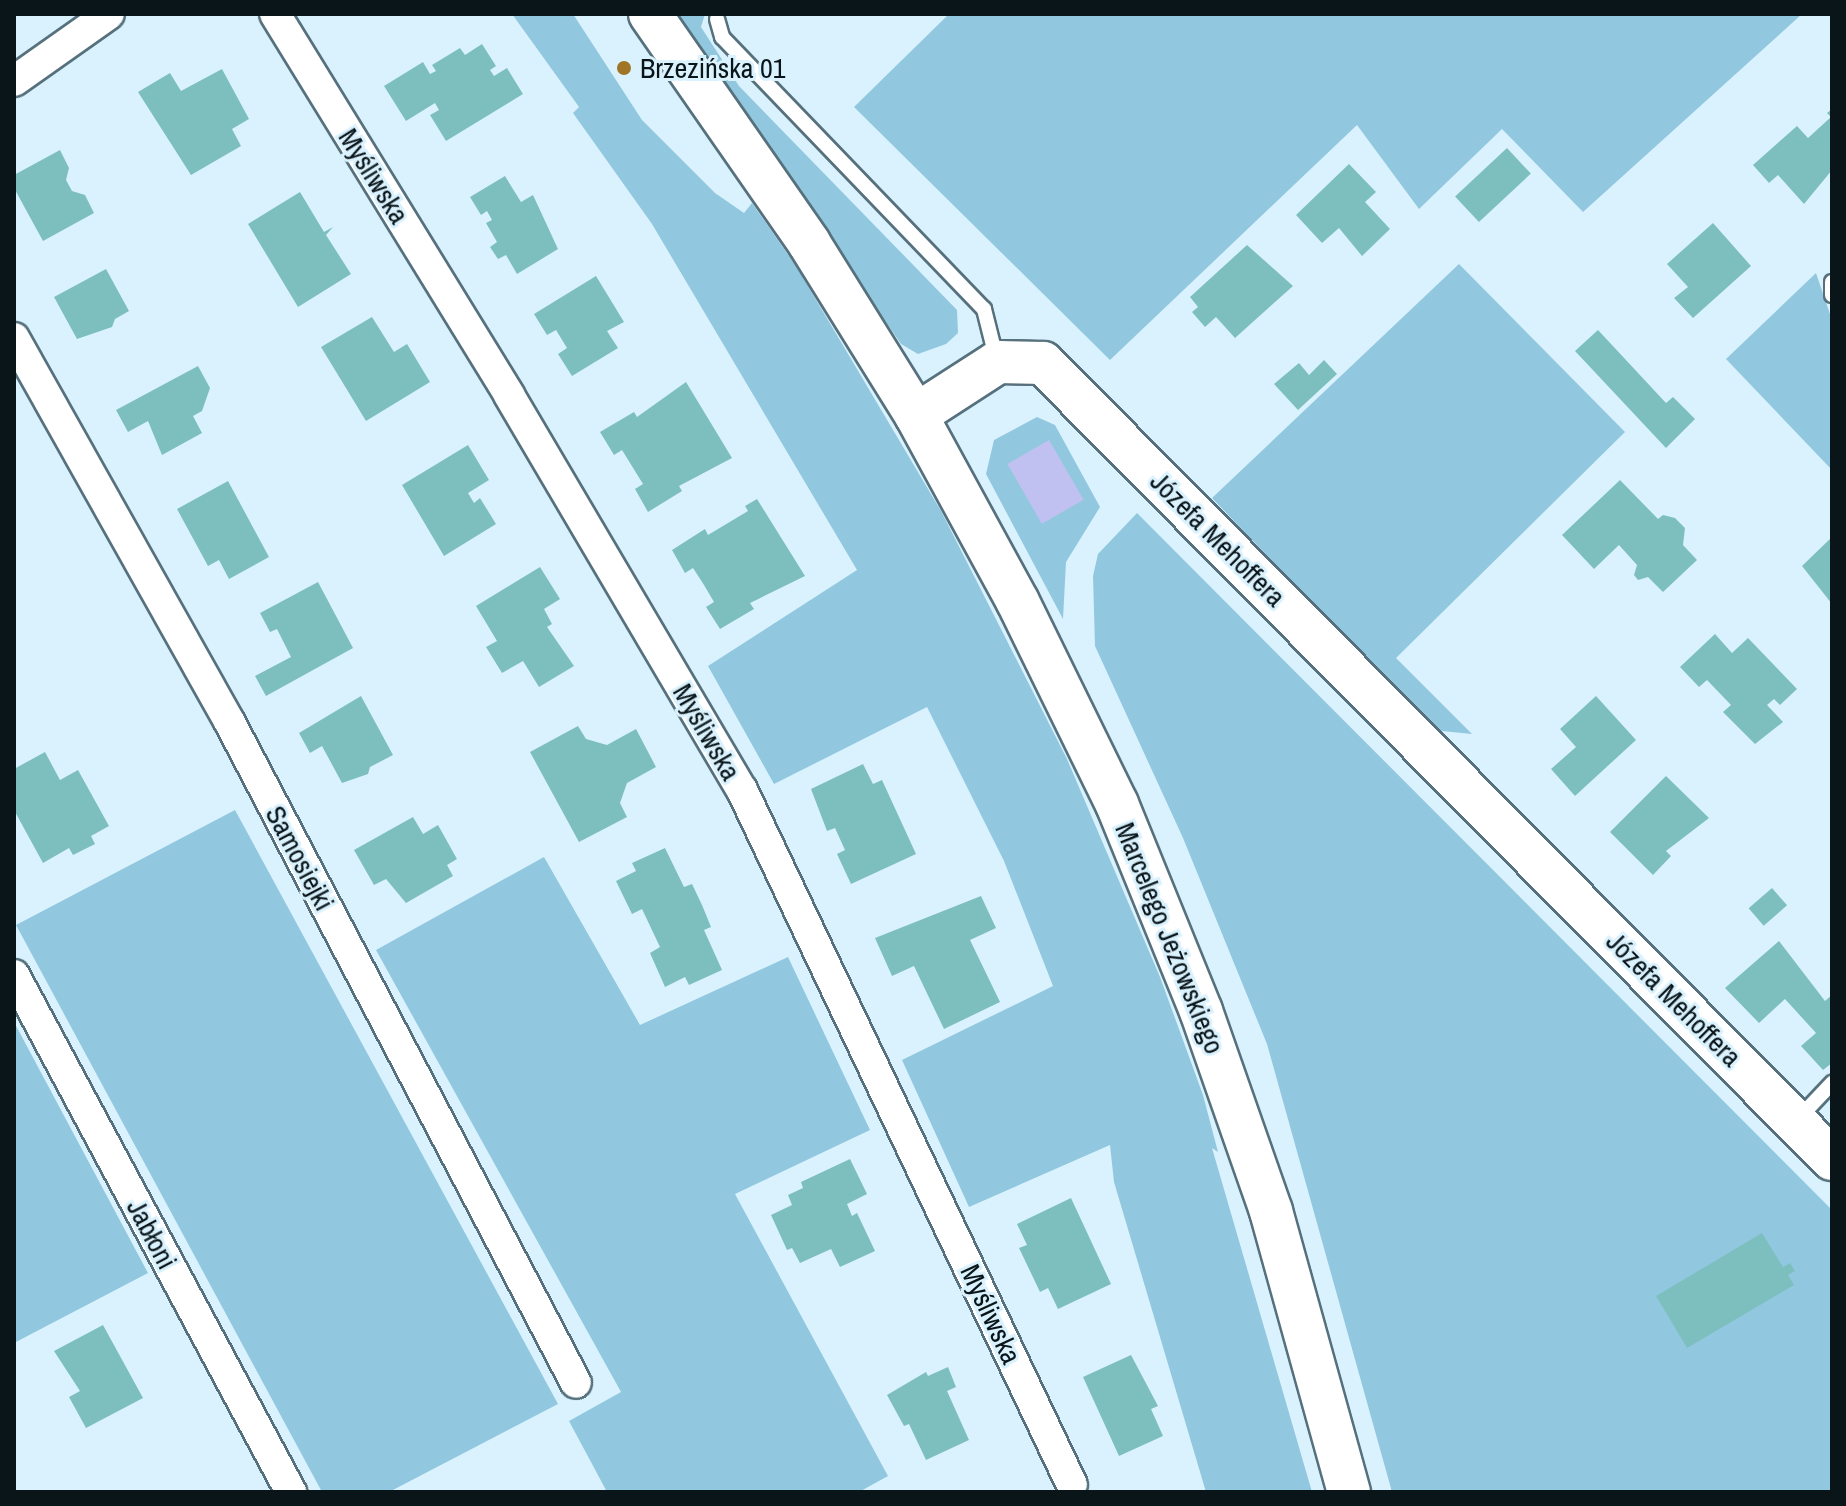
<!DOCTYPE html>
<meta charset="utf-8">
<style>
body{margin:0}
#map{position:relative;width:1846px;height:1506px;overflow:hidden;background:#daf2fd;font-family:"Archivo Narrow",sans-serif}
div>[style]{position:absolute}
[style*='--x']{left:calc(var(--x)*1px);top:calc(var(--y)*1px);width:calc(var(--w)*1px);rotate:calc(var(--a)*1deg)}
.green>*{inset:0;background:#91c8df}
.water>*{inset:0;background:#c1c1f1;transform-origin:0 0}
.building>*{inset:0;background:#7dbfbf;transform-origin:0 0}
.roads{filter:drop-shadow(2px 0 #56717d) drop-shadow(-2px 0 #56717d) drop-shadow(0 2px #56717d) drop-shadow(0 -2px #56717d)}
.lane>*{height:14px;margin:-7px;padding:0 7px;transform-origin:7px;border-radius:7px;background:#fff}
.street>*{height:30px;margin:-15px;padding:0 15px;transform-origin:15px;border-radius:15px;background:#fff}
.secondary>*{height:42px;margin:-21px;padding:0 21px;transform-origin:21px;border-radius:21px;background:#fff}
.dots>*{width:22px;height:22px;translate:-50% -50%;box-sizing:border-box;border:4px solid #daf2fd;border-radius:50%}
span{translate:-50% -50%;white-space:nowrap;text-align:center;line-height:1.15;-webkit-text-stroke:6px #daf2fd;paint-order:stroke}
.poi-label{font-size:28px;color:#0a151a}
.left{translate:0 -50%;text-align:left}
.street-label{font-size:28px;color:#0a151a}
.frame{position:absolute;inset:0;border:16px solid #0a151a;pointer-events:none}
</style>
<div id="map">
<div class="green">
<i style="clip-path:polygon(512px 14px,573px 14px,642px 120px,715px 193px,744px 213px,752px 203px,796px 266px,941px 511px,1067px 759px,1160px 977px,1203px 1095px,1218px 1152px,1212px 1148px,1312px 1492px,1206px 1492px,1114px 1182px,1110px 1145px,969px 1207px,902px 1060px,1053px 986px,1004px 861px,927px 707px,774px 784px,708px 666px,857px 570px,652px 224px,573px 113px,579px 107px)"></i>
<i style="clip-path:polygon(673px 14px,705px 14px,701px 27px,739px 86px,957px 310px,958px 333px,946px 344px,918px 354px,901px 344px)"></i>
<i style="clip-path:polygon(949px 14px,1802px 14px,1583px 212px,1502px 129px,1419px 209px,1357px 125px,1110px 360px,854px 107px)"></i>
<i style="clip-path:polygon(1459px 264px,1625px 432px,1396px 658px,1472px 734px,1442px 731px,1423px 719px,1212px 498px)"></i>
<i style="clip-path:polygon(1816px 273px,1832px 320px,1832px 470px,1726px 359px)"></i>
<i style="clip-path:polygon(1037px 417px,1055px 425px,1100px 507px,1066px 562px,1063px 619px,986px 474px,994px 440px)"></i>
<i style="clip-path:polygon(1137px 513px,1832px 1210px,1832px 1492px,1392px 1492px,1267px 1044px,1183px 838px,1095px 646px,1093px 576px,1098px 554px)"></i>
<i style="clip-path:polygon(235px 810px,558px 1404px,389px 1492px,322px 1492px,16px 925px)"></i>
<i style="clip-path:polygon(544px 857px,640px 1025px,788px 957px,870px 1130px,735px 1194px,888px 1476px,859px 1492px,607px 1492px,569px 1421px,621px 1392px,376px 950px)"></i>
<i style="clip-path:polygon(14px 1022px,148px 1273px,14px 1343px)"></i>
</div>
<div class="water">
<i style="left:1049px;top:440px;width:69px;height:48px;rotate:60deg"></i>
</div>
<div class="building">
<i style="clip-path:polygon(482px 44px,496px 66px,490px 70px,494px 76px,507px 68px,523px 94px,446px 141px,430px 115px,439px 110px,435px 103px,406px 121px,384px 86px,423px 62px,430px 74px,436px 71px,432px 65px,460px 48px,465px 55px)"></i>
<i style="clip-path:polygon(222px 69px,249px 119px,232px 129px,241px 146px,191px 175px,138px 92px,170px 73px,181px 91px)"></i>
<i style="clip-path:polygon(1832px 109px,1832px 170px,1804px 204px,1778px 175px,1769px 183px,1753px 165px,1797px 126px,1808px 138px,1831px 117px,1827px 113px)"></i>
<i style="left:1507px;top:148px;width:35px;height:71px;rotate:47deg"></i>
<i style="clip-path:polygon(60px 150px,69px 168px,66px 180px,72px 191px,85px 195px,94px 213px,43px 241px,14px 188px,14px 175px)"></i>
<i style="clip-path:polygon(1349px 164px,1376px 192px,1365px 202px,1390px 229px,1362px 256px,1339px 228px,1322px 243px,1296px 215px)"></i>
<i style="clip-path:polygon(505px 176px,521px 202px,533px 195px,558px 249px,517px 274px,506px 255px,498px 259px,490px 247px,497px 242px,486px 223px,492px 220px,487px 211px,481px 215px,470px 197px)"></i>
<i style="clip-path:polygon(300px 192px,324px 232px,333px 227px,326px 235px,351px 274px,298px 307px,248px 224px)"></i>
<i style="clip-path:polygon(1713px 223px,1751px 266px,1693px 318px,1674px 298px,1688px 287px,1667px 264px)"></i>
<i style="clip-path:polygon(1247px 245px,1293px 286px,1235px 338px,1216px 317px,1205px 327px,1192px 312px,1198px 307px,1190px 297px)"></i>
<i style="clip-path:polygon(106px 269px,129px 311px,115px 319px,112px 327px,77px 339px,54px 297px)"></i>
<i style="clip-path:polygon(596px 276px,624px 322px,607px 331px,618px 348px,572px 376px,558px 354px,567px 348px,556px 330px,547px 335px,534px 314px)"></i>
<i style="clip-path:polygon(372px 317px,394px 352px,407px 344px,430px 382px,366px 421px,321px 347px)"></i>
<i style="clip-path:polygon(1598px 330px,1666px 403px,1673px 397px,1695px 419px,1666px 448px,1575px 351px)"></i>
<i style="clip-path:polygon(1324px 360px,1337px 374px,1298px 410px,1274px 384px,1299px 363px,1309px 375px)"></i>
<i style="clip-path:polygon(198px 366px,210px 388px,202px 411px,193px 416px,202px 433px,162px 455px,148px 421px,128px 432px,116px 410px)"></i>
<i style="clip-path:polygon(686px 382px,732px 458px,679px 486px,682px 491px,648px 512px,635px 489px,643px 484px,622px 450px,614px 455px,600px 432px,634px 412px,637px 417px)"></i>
<i style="clip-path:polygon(468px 445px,489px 480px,468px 493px,474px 503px,480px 498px,496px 524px,444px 556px,402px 485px)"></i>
<i style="clip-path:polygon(1620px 480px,1658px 519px,1663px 515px,1675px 518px,1685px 528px,1683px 545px,1697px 560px,1663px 592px,1648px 577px,1638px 580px,1634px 575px,1637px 565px,1619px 545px,1594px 569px,1562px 535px)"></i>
<i style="clip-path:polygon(228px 481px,269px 557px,229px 579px,219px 560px,208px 566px,177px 509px)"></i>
<i style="clip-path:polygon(757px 499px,805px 576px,750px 603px,754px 609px,720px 629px,706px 607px,714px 602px,704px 585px,693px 568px,685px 573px,672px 550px,705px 529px,708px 535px,748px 511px,745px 506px)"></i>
<i style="clip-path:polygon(1832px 537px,1832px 604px,1802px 566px)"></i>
<i style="clip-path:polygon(540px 567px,560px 599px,544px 609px,552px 624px,547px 627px,574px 666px,539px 687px,523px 661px,502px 673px,486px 647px,497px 641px,476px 606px)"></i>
<i style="clip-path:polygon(318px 582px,353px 648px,266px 696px,255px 676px,291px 657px,277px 629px,270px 632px,260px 613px)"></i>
<i style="clip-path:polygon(1715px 634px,1732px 653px,1748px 638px,1797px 689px,1780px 705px,1774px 699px,1767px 705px,1783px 722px,1755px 744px,1723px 712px,1731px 705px,1707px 680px,1699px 687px,1680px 667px)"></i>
<i style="clip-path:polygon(361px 696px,393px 755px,370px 767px,368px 774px,342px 783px,322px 746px,310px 753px,299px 733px)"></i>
<i style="clip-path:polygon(1596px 696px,1636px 740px,1575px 796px,1551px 769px,1576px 747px,1560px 729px)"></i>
<i style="clip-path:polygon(578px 726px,586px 739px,607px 745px,636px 729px,656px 767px,627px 783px,620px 803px,627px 817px,579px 842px,530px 752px)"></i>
<i style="clip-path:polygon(45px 752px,60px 780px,78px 770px,109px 826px,91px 836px,95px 844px,73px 855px,69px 848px,43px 863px,14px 810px,14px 769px)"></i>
<i style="clip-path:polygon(863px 764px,873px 784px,882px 780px,916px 854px,851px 884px,837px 854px,845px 850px,835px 828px,827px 831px,811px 789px)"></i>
<i style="clip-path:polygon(1666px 776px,1709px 818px,1666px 851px,1671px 856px,1653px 875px,1610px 832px)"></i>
<i style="clip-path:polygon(413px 817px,423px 834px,438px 825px,457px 859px,447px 865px,453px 876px,406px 903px,386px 879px,374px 885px,354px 850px)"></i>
<i style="clip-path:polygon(665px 848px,684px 887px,692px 884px,702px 905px,711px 927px,704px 930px,722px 970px,689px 985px,685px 977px,665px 987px,650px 953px,660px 947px,642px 909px,632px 914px,616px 881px,636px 871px,632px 863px)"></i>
<i style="left:1772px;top:888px;width:23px;height:31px;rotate:49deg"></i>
<i style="clip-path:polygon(981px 896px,996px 928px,970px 940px,1000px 1002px,944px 1029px,914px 966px,892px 976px,875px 938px)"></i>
<i style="clip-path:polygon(1779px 941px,1825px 1001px,1832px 995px,1832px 1063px,1823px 1070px,1801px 1046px,1816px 1033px,1785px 999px,1759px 1023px,1725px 988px)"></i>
<i style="clip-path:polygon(850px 1159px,867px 1194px,847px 1204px,852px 1216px,857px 1213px,875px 1251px,840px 1267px,831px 1249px,800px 1263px,792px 1248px,787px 1250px,771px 1215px,792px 1205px,788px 1195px,803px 1188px,801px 1182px)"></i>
<i style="clip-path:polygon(1071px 1198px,1111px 1284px,1058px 1309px,1048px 1288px,1040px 1292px,1019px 1248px,1027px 1245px,1017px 1224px)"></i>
<i style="clip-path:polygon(1762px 1233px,1783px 1267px,1790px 1263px,1795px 1271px,1788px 1275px,1794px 1285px,1687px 1348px,1656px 1296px)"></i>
<i style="clip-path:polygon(103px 1325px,143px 1398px,86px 1428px,69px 1397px,80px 1391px,54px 1351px)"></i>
<i style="clip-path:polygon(1131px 1355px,1158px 1406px,1151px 1409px,1163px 1436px,1119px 1456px,1083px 1377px)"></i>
<i style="clip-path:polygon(948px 1367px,956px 1387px,947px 1391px,969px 1440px,926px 1460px,909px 1424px,904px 1426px,887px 1395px,926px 1372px,928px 1376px)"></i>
</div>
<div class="roads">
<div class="lane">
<i style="--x:717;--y:19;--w:19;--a:74"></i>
<i style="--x:722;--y:37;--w:378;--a:46.1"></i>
<i style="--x:984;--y:309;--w:54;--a:76"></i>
<i style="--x:1832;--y:282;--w:13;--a:90"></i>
<i style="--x:1798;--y:1119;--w:50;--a:-46.6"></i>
</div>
<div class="street">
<i style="--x:275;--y:14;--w:447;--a:58.4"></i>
<i style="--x:509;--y:395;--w:459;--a:59.5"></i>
<i style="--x:742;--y:790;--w:769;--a:64.6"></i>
<i style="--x:14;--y:81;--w:116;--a:-35.2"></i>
<i style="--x:14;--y:338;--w:439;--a:60.7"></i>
<i style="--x:229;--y:721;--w:747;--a:62.34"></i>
<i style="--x:14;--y:975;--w:587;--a:61.82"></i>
</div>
<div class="secondary">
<i style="--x:650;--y:14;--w:279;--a:55.2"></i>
<i style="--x:809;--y:243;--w:203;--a:58.1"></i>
<i style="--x:916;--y:415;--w:213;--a:61.4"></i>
<i style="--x:1018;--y:602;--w:225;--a:63.9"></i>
<i style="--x:1117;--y:804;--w:223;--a:67.9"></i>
<i style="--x:1201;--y:1011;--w:212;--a:70.7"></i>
<i style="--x:1271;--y:1211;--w:292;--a:74.5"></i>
<i style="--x:916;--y:415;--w:98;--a:-32.9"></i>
<i style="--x:998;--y:362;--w:45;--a:1.3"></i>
<i style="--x:1043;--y:363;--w:1121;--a:45.25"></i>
</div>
</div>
<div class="dots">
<i style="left:624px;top:68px;background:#a07525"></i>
</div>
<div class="poi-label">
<span class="left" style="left:640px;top:68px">Brzezińska 01</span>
</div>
<div class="street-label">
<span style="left:374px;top:176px;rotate:58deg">Myśliwska</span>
<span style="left:1218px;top:539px;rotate:45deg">Józefa Mehoffera</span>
<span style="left:707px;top:732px;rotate:60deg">Myśliwska</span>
<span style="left:300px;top:858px;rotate:62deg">Samosiejki</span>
<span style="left:1170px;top:938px;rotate:68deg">Marcelego Jeżowskiego</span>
<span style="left:1674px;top:999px;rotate:45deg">Józefa Mehoffera</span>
<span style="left:152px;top:1234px;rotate:62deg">Jabłoni</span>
<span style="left:991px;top:1314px;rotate:65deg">Myśliwska</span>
</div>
<div class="frame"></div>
</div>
